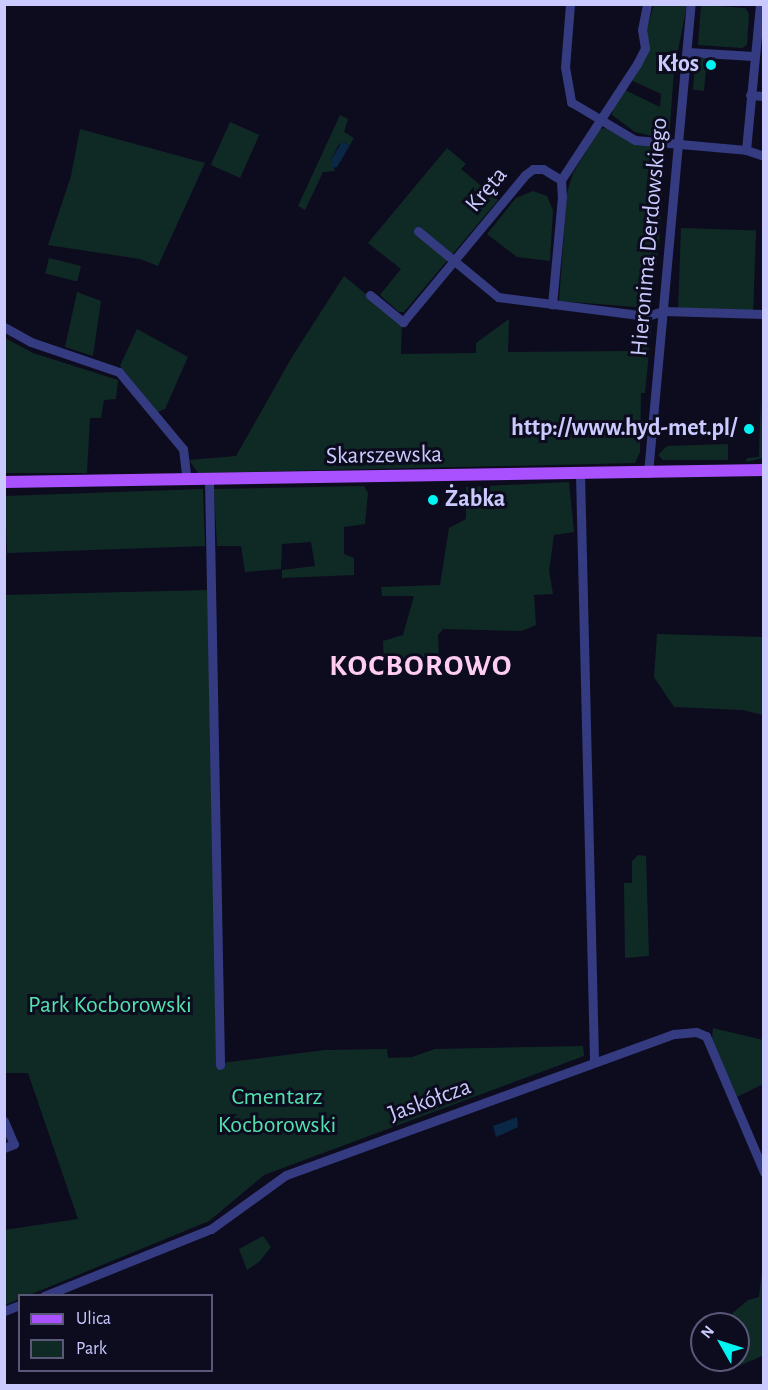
<!DOCTYPE html>
<meta charset="utf-8">
<style>
body{margin:0}
#map{position:relative;width:768px;height:1390px;overflow:hidden;background:#0d0c1f;font-family:"Alegreya Sans",sans-serif}
div>[style]{position:absolute}
[style*='--x']{left:calc(var(--x)*1px);top:calc(var(--y)*1px);width:calc(var(--w)*1px);rotate:calc(var(--a)*1deg)}
.green>*{inset:0;background:#0f2a25;transform-origin:0 0}
.water>*{inset:0;background:#0a2845}
.minor>*{height:9px;margin:-4.5px;padding:0 4.5px;transform-origin:4.5px;border-radius:4.5px;background:#353b80}
.major>*{height:12px;margin:-6px;padding:0 6px;transform-origin:6px;border-radius:6px;background:#aa51ff}
.dots>*{width:16px;height:16px;translate:-50% -50%;box-sizing:border-box;border:3px solid #0d0c1f;border-radius:50%}
span{translate:-50% -50%;white-space:nowrap;text-align:center;line-height:1.15;-webkit-text-stroke:6px #0d0c1f;paint-order:stroke}
.poi-label{font-size:24px;color:#cacaff;font-weight:700}
.right{translate:-100% -50%;text-align:right}
.left{translate:0 -50%;text-align:left}
.street-label{font-size:24px;color:#cacaff}
.park-label{font-size:24px;color:#53e2ae}
.district-label{font-size:30px;color:#ffccf2;font-weight:700;letter-spacing:1.5px}
.frame{position:absolute;inset:0;border:6px solid #cacaff;pointer-events:none}
.legend{position:absolute;left:18px;top:1294px;width:195px;height:78px;box-sizing:border-box;background:#0d0c1f;border:2px solid #595879;margin:0;padding:8px 10px;list-style:none;font-size:18px;color:#cacaff}
.legend li{display:flex;align-items:center;gap:12px;height:30px}
.legend b{width:30px;border:2px solid #595879}
.north{position:absolute;left:690px;top:1312px;width:60px;height:60px;box-sizing:border-box;background:#0d0c1f;border:2px solid #595879;border-radius:50%;rotate:309deg;font-size:16px;font-weight:700;line-height:24px;text-align:center;color:#cacaff}
.north::after{content:'';display:block;margin:auto;width:21px;height:27px;background:#00f5f2;clip-path:polygon(50% 0,100% 100%,50% 72%,0 100%)}
</style>
<div id="map">
<div class="green">
<i style="clip-path:polygon(654px 5px,687px 5px,674px 70px,669px 140px,635px 132px,612px 115px,613px 107px,625px 90px,660px 107px,661px 94px,631px 80px)"></i>
<i style="clip-path:polygon(701px 5px,745px 8px,749px 14px,747px 45px,742px 48px,698px 45px)"></i>
<i style="left:696px;top:56px;width:11px;height:34px;rotate:5deg"></i>
<i style="clip-path:polygon(340px 115px,348px 119px,344px 132px,354px 138px,350px 145px,342px 142px,338px 146px,331px 160px,335px 171px,323px 172px,305px 210px,298px 206px)"></i>
<i style="left:230px;top:122px;width:32px;height:47px;rotate:24deg"></i>
<i style="clip-path:polygon(606px 128px,634px 143px,665px 149px,659px 245px,649px 308px,559px 301px,567px 193px,573px 173px,600px 129px)"></i>
<i style="clip-path:polygon(80px 129px,205px 163px,158px 266px,140px 259px,48px 245px,71px 176px)"></i>
<i style="clip-path:polygon(447px 148px,466px 164px,461px 169px,498px 200px,404px 312px,399px 312px,380px 295px,401px 269px,368px 243px)"></i>
<i style="clip-path:polygon(533px 191px,547px 196px,553px 210px,550px 261px,517px 257px,487px 234px,516px 198px)"></i>
<i style="left:681px;top:228px;width:75px;height:80px;rotate:2deg"></i>
<i style="left:49px;top:258px;width:33px;height:16px;rotate:14deg"></i>
<i style="clip-path:polygon(344px 276px,402px 324px,401px 354px,476px 353px,476px 343px,509px 319px,508px 352px,636px 351px,638px 320px,652px 321px,645px 393px,641px 393px,640px 452px,635px 463px,198px 473px,189px 460px,236px 456px,292px 357px)"></i>
<i style="clip-path:polygon(77px 292px,101px 301px,93px 356px,65px 347px)"></i>
<i style="clip-path:polygon(137px 329px,188px 357px,165px 409px,158px 412px,120px 366px)"></i>
<i style="clip-path:polygon(5px 338px,33px 353px,118px 380px,116px 399px,104px 400px,101px 418px,90px 418px,87px 473px,5px 473px)"></i>
<i style="clip-path:polygon(761px 395px,763px 458px,746px 462px,747px 458px,759px 457px)"></i>
<i style="clip-path:polygon(728px 444px,728px 460px,663px 460px,658px 455px,667px 446px)"></i>
<i style="clip-path:polygon(569px 482px,574px 532px,554px 535px,549px 571px,553px 594px,534px 595px,536px 625px,522px 631px,443px 629px,438px 635px,439px 656px,384px 660px,383px 641px,403px 635px,414px 596px,382px 596px,381px 587px,440px 585px,449px 528px,466px 519px,466px 487px)"></i>
<i style="clip-path:polygon(364px 486px,368px 493px,365px 524px,344px 527px,344px 554px,354px 558px,354px 575px,282px 578px,282px 570px,315px 566px,311px 542px,282px 544px,281px 569px,245px 572px,241px 546px,217px 546px,214px 489px)"></i>
<i style="left:203px;top:489px;width:57px;height:198px;rotate:88deg"></i>
<i style="clip-path:polygon(208px 590px,221px 1063px,325px 1050px,387px 1049px,388px 1058px,412px 1057px,435px 1049px,583px 1046px,584px 1056px,264px 1175px,209px 1221px,5px 1305px,4px 1230px,78px 1219px,28px 1073px,5px 1073px,5px 595px)"></i>
<i style="clip-path:polygon(657px 634px,763px 637px,763px 715px,743px 710px,674px 707px,654px 677px)"></i>
<i style="clip-path:polygon(638px 855px,646px 856px,649px 956px,625px 958px,624px 883px,632px 883px,632px 861px)"></i>
<i style="clip-path:polygon(713px 1028px,763px 1040px,763px 1084px,737px 1097px,712px 1039px)"></i>
<i style="clip-path:polygon(263px 1236px,271px 1247px,259px 1262px,247px 1270px,239px 1249px)"></i>
<i style="clip-path:polygon(763px 1262px,763px 1359px,762px 1356px,734px 1368px,712px 1370px,698px 1360px,698px 1344px,702px 1340px,702px 1360px,738px 1360px,738px 1324px,720px 1324px,748px 1300px,759px 1297px)"></i>
</div>
<div class="water">
<i style="clip-path:polygon(342px 142px,350px 145px,337px 167px,332px 168px,331px 160px)"></i>
<i style="clip-path:polygon(517px 1117px,518px 1127px,496px 1137px,493px 1126px)"></i>
</div>
<div class="minor">
<i style="--x:570;--y:4;--w:63;--a:94.5"></i>
<i style="--x:565;--y:67;--w:36;--a:80"></i>
<i style="--x:571;--y:102;--w:74;--a:30.7"></i>
<i style="--x:635;--y:140;--w:111;--a:5.1"></i>
<i style="--x:746;--y:150;--w:19;--a:18"></i>
<i style="--x:687;--y:52;--w:66;--a:3.5"></i>
<i style="--x:750;--y:95;--w:14;--a:4"></i>
<i style="--x:746;--y:150;--w:147;--a:-84.5"></i>
<i style="--x:561;--y:180;--w:139;--a:-56.8"></i>
<i style="--x:637;--y:64;--w:18;--a:-63"></i>
<i style="--x:645;--y:48;--w:18;--a:-99"></i>
<i style="--x:642;--y:30;--w:26;--a:-79"></i>
<i style="--x:418;--y:231;--w:104;--a:39.5"></i>
<i style="--x:498;--y:297;--w:150;--a:7.3"></i>
<i style="--x:647;--y:316;--w:17;--a:-17"></i>
<i style="--x:663;--y:311;--w:101;--a:1.7"></i>
<i style="--x:370;--y:295;--w:43;--a:39.3"></i>
<i style="--x:403;--y:322;--w:191;--a:-50.3"></i>
<i style="--x:525;--y:175;--w:10;--a:-37"></i>
<i style="--x:533;--y:169;--w:10;--a:0"></i>
<i style="--x:543;--y:169;--w:21;--a:31"></i>
<i style="--x:561;--y:180;--w:17;--a:87"></i>
<i style="--x:562;--y:197;--w:108;--a:95.3"></i>
<i style="--x:4;--y:327;--w:31;--a:29"></i>
<i style="--x:31;--y:342;--w:93;--a:18.8"></i>
<i style="--x:119;--y:372;--w:100;--a:50.3"></i>
<i style="--x:183;--y:449;--w:31;--a:83"></i>
<i style="--x:648;--y:473;--w:471;--a:-84.8"></i>
<i style="--x:580;--y:474;--w:587;--a:88.63"></i>
<i style="--x:209;--y:480;--w:585;--a:88.92"></i>
<i style="--x:4;--y:1121;--w:25;--a:67"></i>
<i style="--x:14;--y:1144;--w:11;--a:158"></i>
<i style="--x:44;--y:1296;--w:180;--a:-21.9"></i>
<i style="--x:211;--y:1229;--w:92;--a:-35.8"></i>
<i style="--x:286;--y:1175;--w:413;--a:-20"></i>
<i style="--x:674;--y:1034;--w:22;--a:-5"></i>
<i style="--x:696;--y:1032;--w:11;--a:22"></i>
<i style="--x:706;--y:1036;--w:148;--a:66.9"></i>
<i style="--x:4;--y:1311;--w:17;--a:-21"></i>
</div>
<div class="major">
<i style="--x:4;--y:482;--w:760;--a:-0.9"></i>
</div>
<div class="dots">
<i style="left:711px;top:65px;background:#00f5f2"></i>
<i style="left:749px;top:429px;background:#00f5f2"></i>
<i style="left:433px;top:500px;background:#00f5f2"></i>
</div>
<div class="poi-label">
<span class="right" style="left:699px;top:65px">Kłos</span>
<span class="right" style="left:737px;top:429px">http://www.hyd-met.pl/</span>
<span class="left" style="left:445px;top:500px">Żabka</span>
</div>
<div class="street-label">
<span style="left:487px;top:190px;rotate:-50deg">Kręta</span>
<span style="left:650px;top:237px;rotate:-85deg">Hieronima Derdowskiego</span>
<span style="left:384px;top:456px;rotate:-1deg">Skarszewska</span>
<span style="left:430px;top:1101px;rotate:-20deg">Jaskółcza</span>
</div>
<div class="park-label">
<span style="left:110px;top:1006px">Park Kocborowski</span>
<span style="left:277px;top:1112px">Cmentarz<br>Kocborowski</span>
</div>
<div class="district-label">
<span style="left:421px;top:666px">KOCBOROWO</span>
</div>
<div class="frame"></div>
<ul class="legend">
<li><b style="height:8px;background:#aa51ff"></b>Ulica</li>
<li><b style="height:16px;background:#0f2a25"></b>Park</li>
</ul>
<div class="north">N</div>
</div>
